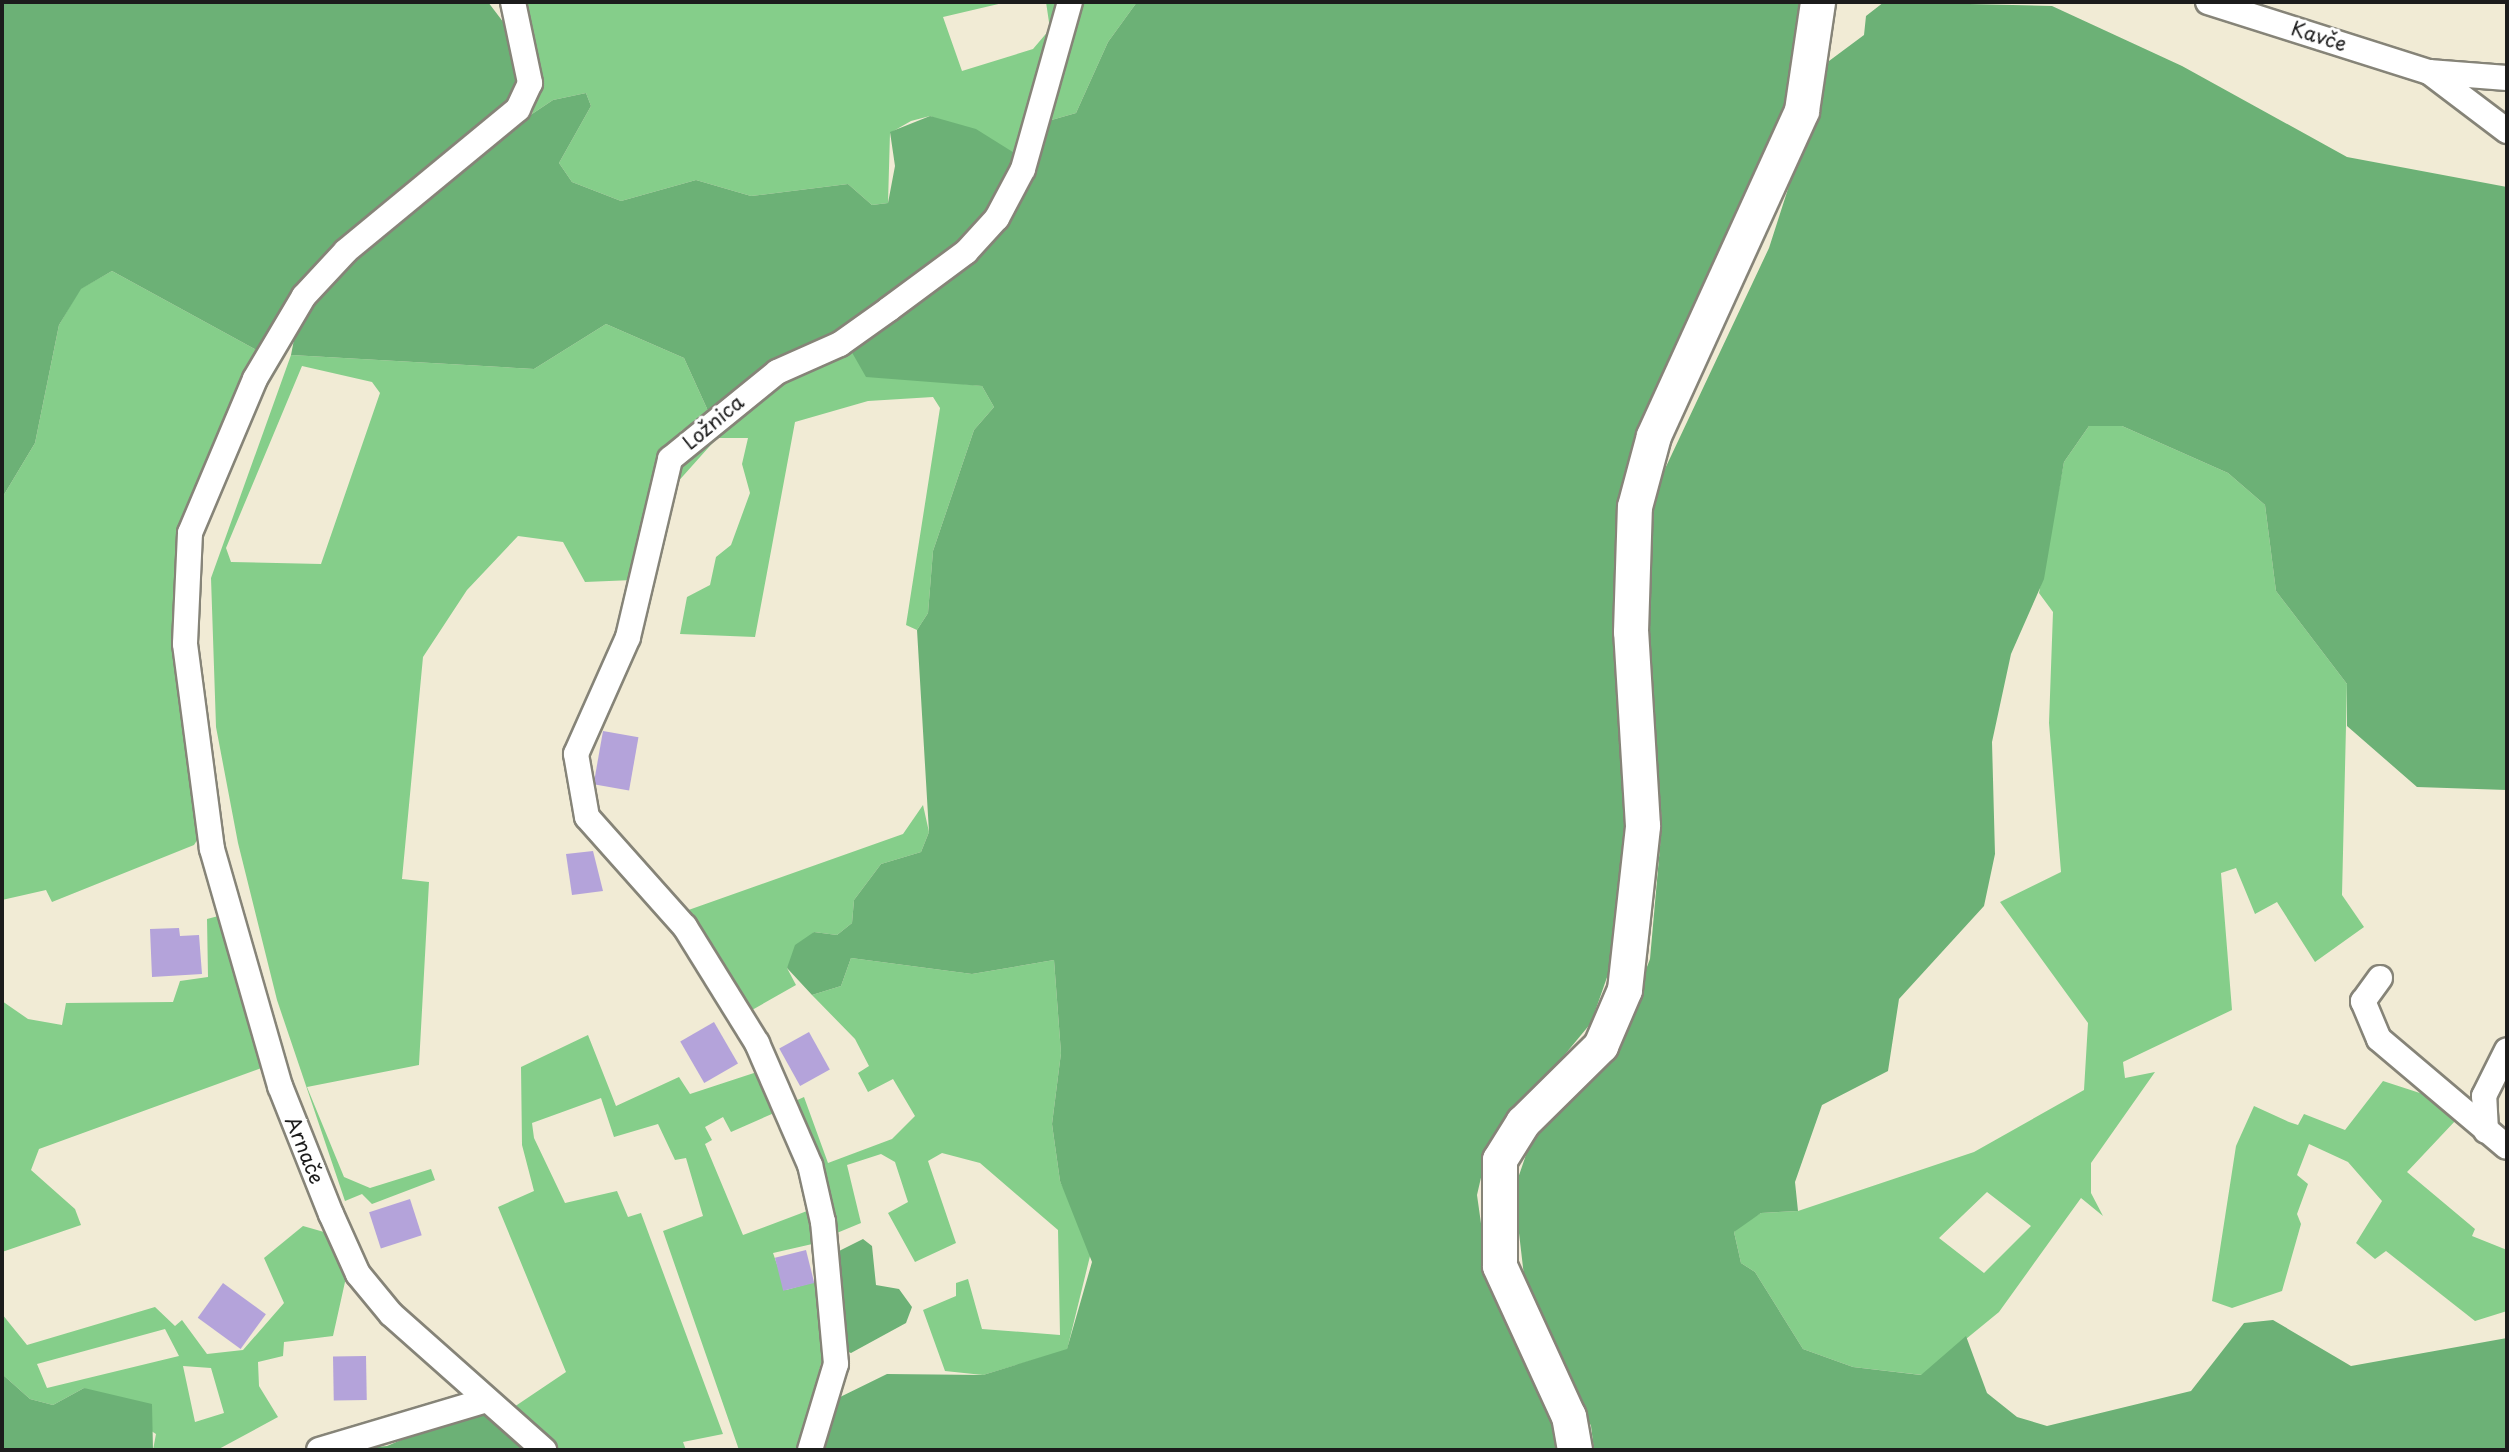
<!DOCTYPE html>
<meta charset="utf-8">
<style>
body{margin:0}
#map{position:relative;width:2509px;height:1452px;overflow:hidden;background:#f1ebd5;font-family:"Playpen Sans",sans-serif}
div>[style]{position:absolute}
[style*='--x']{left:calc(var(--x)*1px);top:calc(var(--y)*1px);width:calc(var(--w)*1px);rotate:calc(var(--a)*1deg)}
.green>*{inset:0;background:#85ce8a}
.forest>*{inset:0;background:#6cb176}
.building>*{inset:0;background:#b4a3da;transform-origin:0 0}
.roads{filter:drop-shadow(2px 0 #868478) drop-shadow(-2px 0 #868478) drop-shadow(0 2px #868478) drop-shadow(0 -2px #868478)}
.street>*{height:24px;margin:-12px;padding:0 12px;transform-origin:12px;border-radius:12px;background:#fff}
.secondary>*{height:34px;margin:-17px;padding:0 17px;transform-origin:17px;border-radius:17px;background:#fff}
span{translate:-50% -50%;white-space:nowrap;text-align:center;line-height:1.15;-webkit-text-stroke:6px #fff;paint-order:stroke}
.street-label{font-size:20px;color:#1c1c1c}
.frame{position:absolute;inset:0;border:4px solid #1c1c1c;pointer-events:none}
</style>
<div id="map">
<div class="green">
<i style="clip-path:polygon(523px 2px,1007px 2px,943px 17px,962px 71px,1033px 49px,1050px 29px,1046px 2px,1061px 2px,1016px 154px,930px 116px,911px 121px,890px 133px,888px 203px,872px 205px,848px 184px,751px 196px,696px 180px,621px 201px,572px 182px,559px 163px,591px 106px,586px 93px,553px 100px,532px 114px,541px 72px)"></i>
<i style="clip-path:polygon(1074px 2px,1137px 2px,1108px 42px,1076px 113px,1048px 121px)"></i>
<i style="clip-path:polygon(112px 271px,260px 352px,191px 498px,183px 534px,201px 834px,194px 845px,52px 902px,46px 890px,2px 900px,2px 498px,35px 443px,59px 325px,80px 289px)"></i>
<i style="clip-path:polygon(evenodd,606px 324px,684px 358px,709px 413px,681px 431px,663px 461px,647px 497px,633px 580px,585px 582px,563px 542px,518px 536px,467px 590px,423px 657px,402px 879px,429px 882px,419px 1065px,307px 1087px,344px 1177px,370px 1188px,431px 1169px,435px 1180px,372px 1204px,362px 1194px,345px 1201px,277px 1000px,238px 843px,216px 727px,211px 578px,291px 355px,534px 369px,606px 324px,302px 366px,372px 382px,380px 393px,321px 564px,231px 562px,226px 548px,302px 366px)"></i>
<i style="clip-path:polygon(850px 349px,908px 378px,982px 386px,994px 407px,974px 430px,933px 551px,928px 613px,917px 630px,906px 625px,940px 408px,933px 397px,868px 401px,795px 422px,755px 637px,680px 634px,687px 597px,710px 585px,716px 557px,731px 545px,750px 493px,742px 464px,748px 438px,717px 438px,675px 485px,671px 476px,686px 452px,767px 385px)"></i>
<i style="clip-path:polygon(evenodd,2089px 426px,2122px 426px,2228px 473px,2265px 505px,2276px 591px,2347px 684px,2342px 895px,2364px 927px,2315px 962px,2277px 902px,2255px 914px,2236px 868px,2221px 873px,2232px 1010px,2123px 1062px,2125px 1078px,2155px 1072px,2091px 1163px,2091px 1193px,2103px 1216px,2081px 1198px,1999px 1312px,1922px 1375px,1853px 1367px,1803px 1349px,1755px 1272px,1741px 1263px,1734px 1232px,1740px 1225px,1761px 1213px,1798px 1211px,1974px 1152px,2084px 1090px,2088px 1023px,2000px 902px,2061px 872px,2049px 723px,2053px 612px,2039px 593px,2064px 462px,2089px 426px,1987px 1192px,2031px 1226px,1984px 1273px,1939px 1238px,1987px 1192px)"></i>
<i style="clip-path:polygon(923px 805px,929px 832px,921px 852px,881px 864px,854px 900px,852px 923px,837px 935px,814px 932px,787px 968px,796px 985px,745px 1014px,680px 913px,903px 834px)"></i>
<i style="clip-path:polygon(226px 914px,267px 1066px,39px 1149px,31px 1170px,75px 1209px,81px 1225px,2px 1252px,2px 1001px,28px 1019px,62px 1025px,66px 1003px,173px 1002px,180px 981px,208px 977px,207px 919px)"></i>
<i style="clip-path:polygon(851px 958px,972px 974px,1054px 960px,1061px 1053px,1052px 1124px,1060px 1181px,1092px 1248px,1067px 1350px,983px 1375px,945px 1371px,923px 1310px,956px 1296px,956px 1283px,968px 1279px,982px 1329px,1060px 1335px,1058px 1230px,980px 1163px,942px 1153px,928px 1161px,956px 1243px,915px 1262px,888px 1213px,908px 1202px,895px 1162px,881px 1154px,847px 1165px,861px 1223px,832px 1235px,793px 1102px,804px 1097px,828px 1163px,892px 1139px,915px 1116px,893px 1079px,868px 1092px,858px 1073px,869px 1066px,855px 1039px,812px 995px,841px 986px)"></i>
<i style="clip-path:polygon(588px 1035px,616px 1106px,679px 1077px,690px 1094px,760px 1071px,781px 1110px,731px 1132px,723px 1117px,705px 1127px,712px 1140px,705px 1144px,743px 1235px,815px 1208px,821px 1242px,773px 1253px,786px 1290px,825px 1279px,822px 1359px,800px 1450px,739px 1450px,663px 1231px,703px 1216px,686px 1158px,675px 1160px,658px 1124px,614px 1137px,601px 1098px,532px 1123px,534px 1138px,565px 1203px,617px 1191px,628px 1217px,641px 1213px,723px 1434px,683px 1442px,686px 1450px,557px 1450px,514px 1407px,566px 1372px,498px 1207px,534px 1191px,522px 1145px,521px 1067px)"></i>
<i style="clip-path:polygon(2383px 1081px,2426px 1095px,2456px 1120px,2407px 1172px,2475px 1229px,2472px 1236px,2507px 1250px,2507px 1311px,2475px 1321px,2386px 1251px,2375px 1259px,2356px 1243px,2382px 1201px,2348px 1162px,2309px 1144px,2297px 1175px,2308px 1184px,2297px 1214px,2301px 1224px,2282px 1291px,2232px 1308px,2212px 1301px,2236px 1146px,2254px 1106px,2289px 1122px,2298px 1125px,2304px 1114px,2345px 1130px)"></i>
<i style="clip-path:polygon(evenodd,303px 1226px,331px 1234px,349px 1264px,333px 1336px,284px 1342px,283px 1356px,258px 1362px,259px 1386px,278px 1417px,217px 1450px,153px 1450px,156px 1434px,84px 1388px,53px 1405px,30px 1399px,2px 1374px,2px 1314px,27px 1345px,155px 1307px,175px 1326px,182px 1320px,207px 1354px,243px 1350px,284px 1303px,264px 1258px,303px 1226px,165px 1329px,179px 1356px,47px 1388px,37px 1364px,165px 1329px,303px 1226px,183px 1366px,211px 1368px,224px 1413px,195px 1422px,183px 1366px)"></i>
</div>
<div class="forest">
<i style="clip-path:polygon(2px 2px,488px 2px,510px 31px,520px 72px,500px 121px,395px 199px,260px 352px,112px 271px,81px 289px,59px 325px,35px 443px,2px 498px)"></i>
<i style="clip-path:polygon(1137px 2px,1808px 2px,1789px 110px,1620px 491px,1616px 629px,1628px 841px,1612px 963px,1591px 1023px,1488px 1147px,1477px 1195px,1489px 1280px,1550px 1417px,1556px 1450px,817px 1450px,834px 1400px,887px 1374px,983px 1375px,1067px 1349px,1092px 1262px,1060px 1181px,1052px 1124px,1061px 1053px,1054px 960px,972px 974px,851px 958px,841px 986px,812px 995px,787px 968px,795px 945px,814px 932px,837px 935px,852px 923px,854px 900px,881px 864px,921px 852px,929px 832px,917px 630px,928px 613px,933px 551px,974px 430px,994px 407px,982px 386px,866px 377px,850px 349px,990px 239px,1022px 198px,1048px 121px,1076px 113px,1108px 42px)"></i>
<i style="clip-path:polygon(1884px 2px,2052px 6px,2182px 66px,2347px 157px,2507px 187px,2507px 790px,2417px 787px,2347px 726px,2347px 684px,2276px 591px,2265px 505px,2228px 473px,2122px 426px,2089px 426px,2064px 462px,2044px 579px,2011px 654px,1992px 742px,1995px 854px,1984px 906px,1899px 999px,1888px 1071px,1822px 1105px,1795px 1182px,1798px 1211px,1761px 1213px,1734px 1232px,1741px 1263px,1755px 1272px,1803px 1349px,1853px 1367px,1921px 1375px,1966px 1336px,1987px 1393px,2017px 1417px,2047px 1426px,2191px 1391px,2244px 1323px,2273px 1320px,2351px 1366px,2507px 1338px,2507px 1450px,1594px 1450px,1591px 1426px,1524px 1276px,1514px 1190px,1531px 1140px,1614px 1053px,1650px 959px,1662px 824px,1647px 627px,1655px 490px,1769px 248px,1829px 61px,1864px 35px,1866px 16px)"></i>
<i style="clip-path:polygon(586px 93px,591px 106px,559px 163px,572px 182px,621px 201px,696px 180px,751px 196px,848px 184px,872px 205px,888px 203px,895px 166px,890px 132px,930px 116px,976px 129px,1016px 154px,1005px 190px,972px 235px,832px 340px,709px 413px,684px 358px,606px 324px,534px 369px,291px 355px,297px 324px,318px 293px,368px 245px,532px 114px,553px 100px)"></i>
<i style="clip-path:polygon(863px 1239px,872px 1246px,876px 1285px,899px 1289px,912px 1307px,906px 1323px,851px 1353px,840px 1349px,837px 1252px)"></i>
<i style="clip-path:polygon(2px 1374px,30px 1399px,53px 1405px,84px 1388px,152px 1404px,153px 1450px,2px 1450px)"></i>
<i style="clip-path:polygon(483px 1405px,537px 1450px,346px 1450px,387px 1446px)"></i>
</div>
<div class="building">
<i style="left:603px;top:731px;width:36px;height:54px;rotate:10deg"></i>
<i style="clip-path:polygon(593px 851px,603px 891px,572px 895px,566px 854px)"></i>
<i style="clip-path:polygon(179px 928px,180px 936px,199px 935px,202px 974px,152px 977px,150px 929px)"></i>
<i style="left:714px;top:1022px;width:48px;height:39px;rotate:60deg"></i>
<i style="left:809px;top:1032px;width:43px;height:34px;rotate:61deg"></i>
<i style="left:410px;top:1199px;width:38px;height:43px;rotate:72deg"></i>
<i style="left:806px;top:1250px;width:34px;height:32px;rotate:76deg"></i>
<i style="left:223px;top:1283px;width:53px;height:43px;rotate:36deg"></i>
<i style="left:366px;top:1356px;width:44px;height:33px;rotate:89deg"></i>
</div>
<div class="roads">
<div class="street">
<i style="--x:513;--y:2;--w:83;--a:78.1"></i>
<i style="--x:530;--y:83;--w:29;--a:115"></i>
<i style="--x:518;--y:109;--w:223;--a:140.5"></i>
<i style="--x:346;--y:251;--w:62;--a:133"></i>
<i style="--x:304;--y:296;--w:96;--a:120.6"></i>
<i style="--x:255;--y:379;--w:167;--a:112.9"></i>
<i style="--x:190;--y:533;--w:111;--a:92.6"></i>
<i style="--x:185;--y:644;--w:207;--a:82.5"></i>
<i style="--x:212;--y:849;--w:247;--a:74"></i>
<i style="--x:280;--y:1086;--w:138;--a:68.3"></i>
<i style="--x:331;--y:1214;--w:66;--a:65.8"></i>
<i style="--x:358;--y:1274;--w:52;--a:50.5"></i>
<i style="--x:391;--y:1314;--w:205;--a:41.6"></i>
<i style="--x:2208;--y:2;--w:232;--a:17.6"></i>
<i style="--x:2429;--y:72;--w:78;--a:4.4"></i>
<i style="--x:2429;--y:72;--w:98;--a:37.1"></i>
<i style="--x:2380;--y:978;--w:29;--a:126"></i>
<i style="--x:2363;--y:1001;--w:41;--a:67.2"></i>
<i style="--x:2379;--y:1039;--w:167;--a:40.2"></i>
<i style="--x:2486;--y:1131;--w:35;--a:-93"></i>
<i style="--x:2484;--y:1096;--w:51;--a:-63.4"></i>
<i style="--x:319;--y:1450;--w:175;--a:-16.6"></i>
<i style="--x:810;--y:1450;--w:90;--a:-73.2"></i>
<i style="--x:836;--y:1364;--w:143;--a:-95.2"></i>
<i style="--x:823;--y:1222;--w:58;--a:-102.8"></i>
<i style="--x:810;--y:1165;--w:133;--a:-113.5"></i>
<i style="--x:757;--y:1043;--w:137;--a:-121.8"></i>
<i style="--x:685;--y:927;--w:147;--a:-131.7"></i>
<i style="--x:587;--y:817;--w:64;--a:-99.9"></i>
<i style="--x:576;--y:754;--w:128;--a:-66"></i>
<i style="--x:628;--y:637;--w:183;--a:-76.7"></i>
<i style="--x:670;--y:459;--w:138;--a:-39.1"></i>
<i style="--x:777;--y:372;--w:69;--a:-24"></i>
<i style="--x:840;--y:344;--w:60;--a:-35.5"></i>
<i style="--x:889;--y:309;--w:96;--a:-36.5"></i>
<i style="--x:966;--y:252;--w:46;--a:-47.6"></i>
<i style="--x:997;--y:218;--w:55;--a:-62"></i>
<i style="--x:1023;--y:169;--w:173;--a:-74.3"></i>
</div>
<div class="secondary">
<i style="--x:1575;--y:1450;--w:34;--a:-100"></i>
<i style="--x:1569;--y:1417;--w:166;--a:-114.6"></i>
<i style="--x:1500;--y:1266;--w:106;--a:-90"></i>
<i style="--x:1500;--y:1160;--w:44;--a:-58.1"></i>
<i style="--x:1523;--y:1123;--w:110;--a:-44.6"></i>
<i style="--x:1601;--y:1046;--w:61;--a:-66.8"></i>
<i style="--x:1625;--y:990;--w:165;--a:-83.7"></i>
<i style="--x:1643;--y:826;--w:194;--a:-93.5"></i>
<i style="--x:1631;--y:632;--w:125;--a:-88.2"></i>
<i style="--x:1635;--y:507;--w:73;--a:-75"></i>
<i style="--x:1654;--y:436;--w:357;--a:-65.5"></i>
<i style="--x:1802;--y:111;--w:110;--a:-81.6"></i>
</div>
</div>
<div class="street-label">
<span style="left:2319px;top:36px;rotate:18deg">Kavče</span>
<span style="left:713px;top:422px;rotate:-40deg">Ložnica</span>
<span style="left:305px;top:1150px;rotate:68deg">Arnače</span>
</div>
<div class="frame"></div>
</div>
